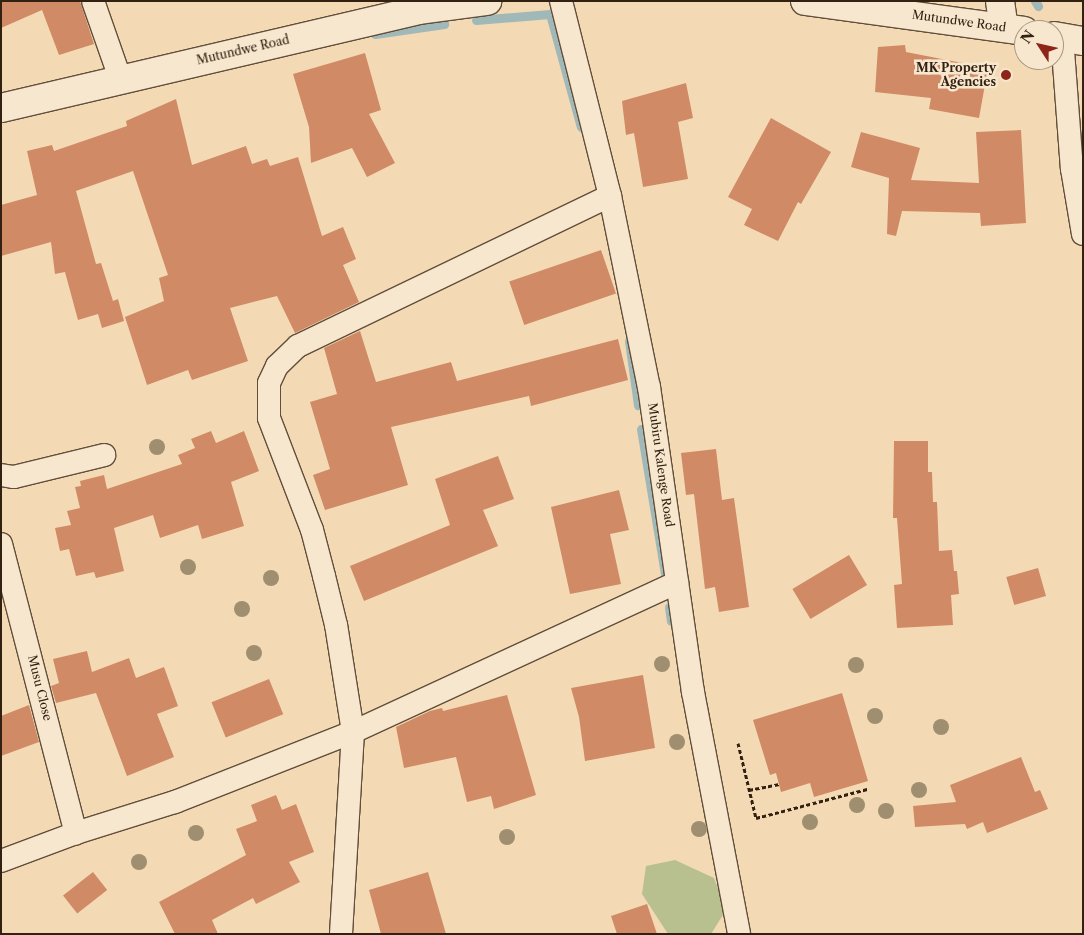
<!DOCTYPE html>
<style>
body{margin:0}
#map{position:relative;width:1084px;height:935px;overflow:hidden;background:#f3dab4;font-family:"Libre Caslon Text",serif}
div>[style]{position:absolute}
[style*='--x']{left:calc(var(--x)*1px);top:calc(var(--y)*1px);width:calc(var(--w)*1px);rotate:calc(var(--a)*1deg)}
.green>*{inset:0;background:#b9c08f}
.stream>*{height:9px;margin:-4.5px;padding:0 4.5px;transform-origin:4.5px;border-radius:4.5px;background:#a1b8b8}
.building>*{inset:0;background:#d08a65;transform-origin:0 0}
.path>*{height:3px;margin-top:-1.5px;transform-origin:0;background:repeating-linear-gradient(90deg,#322011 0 4px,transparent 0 6.5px)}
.roads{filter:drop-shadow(1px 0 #624e3a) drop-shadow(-1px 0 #624e3a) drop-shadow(0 1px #624e3a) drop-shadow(0 -1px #624e3a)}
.minor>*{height:22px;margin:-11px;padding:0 11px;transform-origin:11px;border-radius:11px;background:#f7e7ce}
.tertiary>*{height:28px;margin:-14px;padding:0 14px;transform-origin:14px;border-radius:14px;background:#f7e7ce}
.secondary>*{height:28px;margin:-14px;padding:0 14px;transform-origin:14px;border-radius:14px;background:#f7e7ce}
.trees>*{width:16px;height:16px;margin:-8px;border-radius:50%;background:#9f8e6f}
.dots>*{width:14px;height:14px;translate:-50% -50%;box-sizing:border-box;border:2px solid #f7e7ce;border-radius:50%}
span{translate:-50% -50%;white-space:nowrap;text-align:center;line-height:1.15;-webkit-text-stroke:5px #f7e7ce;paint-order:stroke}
.street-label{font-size:12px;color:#322011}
.poi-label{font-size:12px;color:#322011;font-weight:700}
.right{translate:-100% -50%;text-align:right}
.frame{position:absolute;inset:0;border:2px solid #322011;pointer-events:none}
.north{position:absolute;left:1014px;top:20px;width:50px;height:50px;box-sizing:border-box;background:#f7e7ce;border:1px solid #a89782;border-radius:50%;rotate:305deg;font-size:14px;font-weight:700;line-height:20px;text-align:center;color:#322011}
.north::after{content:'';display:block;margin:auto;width:18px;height:22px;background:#8f2418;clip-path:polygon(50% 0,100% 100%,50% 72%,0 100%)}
</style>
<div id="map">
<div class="green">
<i style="clip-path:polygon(675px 860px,714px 878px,726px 910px,711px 934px,668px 934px,642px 894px,646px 866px)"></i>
</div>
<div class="stream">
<i style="--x:1035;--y:1;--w:6;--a:59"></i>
<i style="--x:476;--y:20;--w:74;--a:-4.6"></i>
<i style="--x:550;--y:14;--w:117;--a:74.7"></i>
<i style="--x:375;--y:34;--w:70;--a:-8.2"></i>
<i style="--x:629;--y:341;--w:65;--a:82"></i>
<i style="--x:641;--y:429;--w:147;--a:80.6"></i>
<i style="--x:669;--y:607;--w:14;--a:82"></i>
</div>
<div class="building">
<i style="clip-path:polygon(1px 1px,80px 1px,94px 44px,59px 55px,42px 10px,1px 28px)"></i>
<i style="clip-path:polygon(905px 45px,906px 52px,988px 68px,979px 118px,929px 109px,931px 98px,875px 92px,878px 47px)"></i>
<i style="clip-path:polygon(365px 53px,381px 110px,369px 114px,395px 163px,367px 177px,352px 148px,311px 163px,309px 127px,293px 74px)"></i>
<i style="clip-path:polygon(686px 83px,693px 118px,678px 122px,688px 179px,643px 187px,634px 133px,626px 135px,622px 101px)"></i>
<i style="clip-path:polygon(176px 99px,192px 165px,246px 146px,252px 164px,267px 159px,270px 166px,298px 157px,322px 236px,343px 227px,356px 259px,343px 265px,359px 302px,295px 333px,277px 296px,230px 308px,248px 361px,192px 380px,188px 370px,147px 385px,125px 317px,164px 301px,159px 278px,168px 275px,133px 171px,76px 191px,96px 264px,101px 263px,113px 301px,118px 299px,124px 321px,102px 328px,98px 314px,78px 320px,65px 272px,55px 274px,51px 242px,1px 256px,1px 205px,37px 195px,27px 151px,52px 145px,54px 151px,127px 126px,126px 121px)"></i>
<i style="clip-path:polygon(771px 118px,831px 152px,801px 204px,798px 202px,778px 241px,744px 225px,752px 209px,728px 197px)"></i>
<i style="clip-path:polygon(1021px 130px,1026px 223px,981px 226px,980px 213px,902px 211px,896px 236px,887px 234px,889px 178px,851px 167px,861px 132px,920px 148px,911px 180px,979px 183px,976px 132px)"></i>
<i style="left:601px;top:250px;width:46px;height:97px;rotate:71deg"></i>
<i style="clip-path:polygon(360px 331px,376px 382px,451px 362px,457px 381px,618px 339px,628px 380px,531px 406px,529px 396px,391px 427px,408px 485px,325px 510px,313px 475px,330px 469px,310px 402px,337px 394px,324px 348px)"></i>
<i style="clip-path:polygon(211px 431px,216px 443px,244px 431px,259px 471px,231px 482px,244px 526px,202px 539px,198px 525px,160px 538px,153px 515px,114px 528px,124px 571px,96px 578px,94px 572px,76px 576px,69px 549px,60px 551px,55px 528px,71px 525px,67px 511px,80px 508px,75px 487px,81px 486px,80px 481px,104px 475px,107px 489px,182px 464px,178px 455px,195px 448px,191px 439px)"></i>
<i style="clip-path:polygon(894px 441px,928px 441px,928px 472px,932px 472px,933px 502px,937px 502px,939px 551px,952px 550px,954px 571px,957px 571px,959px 594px,951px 595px,953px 625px,897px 628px,894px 585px,902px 584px,897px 518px,893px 518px)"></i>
<i style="clip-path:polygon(716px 449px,722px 500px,734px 498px,749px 607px,719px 612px,715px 587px,705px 589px,694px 494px,686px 495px,681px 453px)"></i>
<i style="clip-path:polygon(498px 456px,514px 499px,483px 510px,498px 546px,364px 601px,350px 566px,450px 525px,435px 479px)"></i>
<i style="clip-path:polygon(619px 490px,629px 530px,610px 534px,621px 584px,570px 594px,551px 507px)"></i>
<i style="left:849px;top:555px;width:35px;height:66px;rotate:59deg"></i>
<i style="left:1038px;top:568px;width:29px;height:33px;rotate:74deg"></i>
<i style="clip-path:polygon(87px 651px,92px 672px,129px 658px,136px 678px,164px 667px,178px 706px,157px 714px,174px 757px,127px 776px,96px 693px,56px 703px,51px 686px,59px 683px,53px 659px)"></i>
<i style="clip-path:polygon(643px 675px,655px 748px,585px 761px,579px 717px,571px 688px)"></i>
<i style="left:269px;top:679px;width:38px;height:62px;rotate:68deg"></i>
<i style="clip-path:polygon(842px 693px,868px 781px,814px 797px,810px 783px,781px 792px,776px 773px,770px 775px,753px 720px)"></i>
<i style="clip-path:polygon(507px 695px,536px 795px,494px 809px,491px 796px,467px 802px,456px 757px,404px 768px,396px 727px,430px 711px,442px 708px,443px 711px)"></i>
<i style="clip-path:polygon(29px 705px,39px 742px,1px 756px,1px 716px)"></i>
<i style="clip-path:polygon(1021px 757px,1035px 792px,1040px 790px,1048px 809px,987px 833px,983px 822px,967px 829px,965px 824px,915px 827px,913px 806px,956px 802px,950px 785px)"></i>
<i style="clip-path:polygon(276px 795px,282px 810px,296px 804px,314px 852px,289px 862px,300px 882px,256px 904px,253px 898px,212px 920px,218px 934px,175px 934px,159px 902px,246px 855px,236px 829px,257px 821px,251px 805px)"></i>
<i style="left:93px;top:872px;width:23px;height:38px;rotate:52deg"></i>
<i style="clip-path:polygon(428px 872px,446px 934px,381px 934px,369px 890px)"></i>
<i style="clip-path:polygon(647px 904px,657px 934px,617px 934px,611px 916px)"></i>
</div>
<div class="path">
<i style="--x:738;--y:743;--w:77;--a:76.5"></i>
<i style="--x:756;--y:818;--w:115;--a:-14.6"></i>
<i style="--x:749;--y:790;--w:31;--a:-11"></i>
</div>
<div class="roads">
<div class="minor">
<i style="--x:93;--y:1;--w:82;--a:70.7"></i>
<i style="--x:561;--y:1;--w:201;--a:75.9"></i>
<i style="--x:610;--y:196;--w:195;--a:78.5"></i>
<i style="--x:649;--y:387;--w:308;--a:81.8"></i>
<i style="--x:693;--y:692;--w:246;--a:79.2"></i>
<i style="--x:1062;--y:37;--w:132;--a:85.7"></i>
<i style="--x:1072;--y:169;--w:66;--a:80.4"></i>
<i style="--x:1;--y:475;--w:13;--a:9"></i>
<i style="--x:14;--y:477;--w:93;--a:-13.7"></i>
<i style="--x:1;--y:544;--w:299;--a:75.5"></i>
<i style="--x:1;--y:861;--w:80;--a:-20.5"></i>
<i style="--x:76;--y:833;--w:104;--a:-17.4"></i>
<i style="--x:175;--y:802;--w:191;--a:-21.5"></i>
<i style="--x:353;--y:732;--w:357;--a:-24.8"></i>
<i style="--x:341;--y:934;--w:202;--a:-86.6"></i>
<i style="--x:353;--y:732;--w:108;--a:-99"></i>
<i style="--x:336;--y:625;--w:50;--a:-103.8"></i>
<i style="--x:324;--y:576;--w:48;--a:-104.6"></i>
<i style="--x:312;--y:530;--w:120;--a:-111"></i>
<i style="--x:269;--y:418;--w:35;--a:-90"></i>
<i style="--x:269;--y:383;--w:19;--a:-65"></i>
<i style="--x:277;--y:366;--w:29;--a:-44"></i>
<i style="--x:298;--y:346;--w:346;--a:-25.7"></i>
</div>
<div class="tertiary">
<i style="--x:1000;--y:1;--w:27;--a:82"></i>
</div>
<div class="secondary">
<i style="--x:805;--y:1;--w:221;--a:7.8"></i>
<i style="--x:1054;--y:36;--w:29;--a:10"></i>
<i style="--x:1;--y:108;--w:428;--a:-13.2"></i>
<i style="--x:418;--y:10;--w:70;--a:-7.4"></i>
</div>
</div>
<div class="trees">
<i style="left:157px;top:447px"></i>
<i style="left:188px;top:567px"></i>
<i style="left:271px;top:578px"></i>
<i style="left:242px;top:609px"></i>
<i style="left:254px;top:653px"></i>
<i style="left:662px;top:664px"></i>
<i style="left:856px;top:665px"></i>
<i style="left:875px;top:716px"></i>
<i style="left:941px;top:727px"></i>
<i style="left:677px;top:742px"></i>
<i style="left:919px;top:790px"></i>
<i style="left:857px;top:805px"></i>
<i style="left:886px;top:811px"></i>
<i style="left:810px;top:822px"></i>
<i style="left:699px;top:829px"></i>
<i style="left:196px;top:833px"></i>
<i style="left:507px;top:837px"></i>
<i style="left:139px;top:862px"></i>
</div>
<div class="dots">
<i style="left:1006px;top:75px;background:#8f2418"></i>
</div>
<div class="street-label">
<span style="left:959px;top:21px;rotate:8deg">Mutundwe Road</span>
<span style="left:243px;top:50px;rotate:-13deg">Mutundwe Road</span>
<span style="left:661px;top:465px;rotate:82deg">Mubiru Kalenge Road</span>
<span style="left:40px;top:688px;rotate:76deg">Musu Close</span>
</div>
<div class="poi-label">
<span class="right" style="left:996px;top:75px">MK Property<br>Agencies</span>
</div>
<div class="frame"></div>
<div class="north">N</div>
</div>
